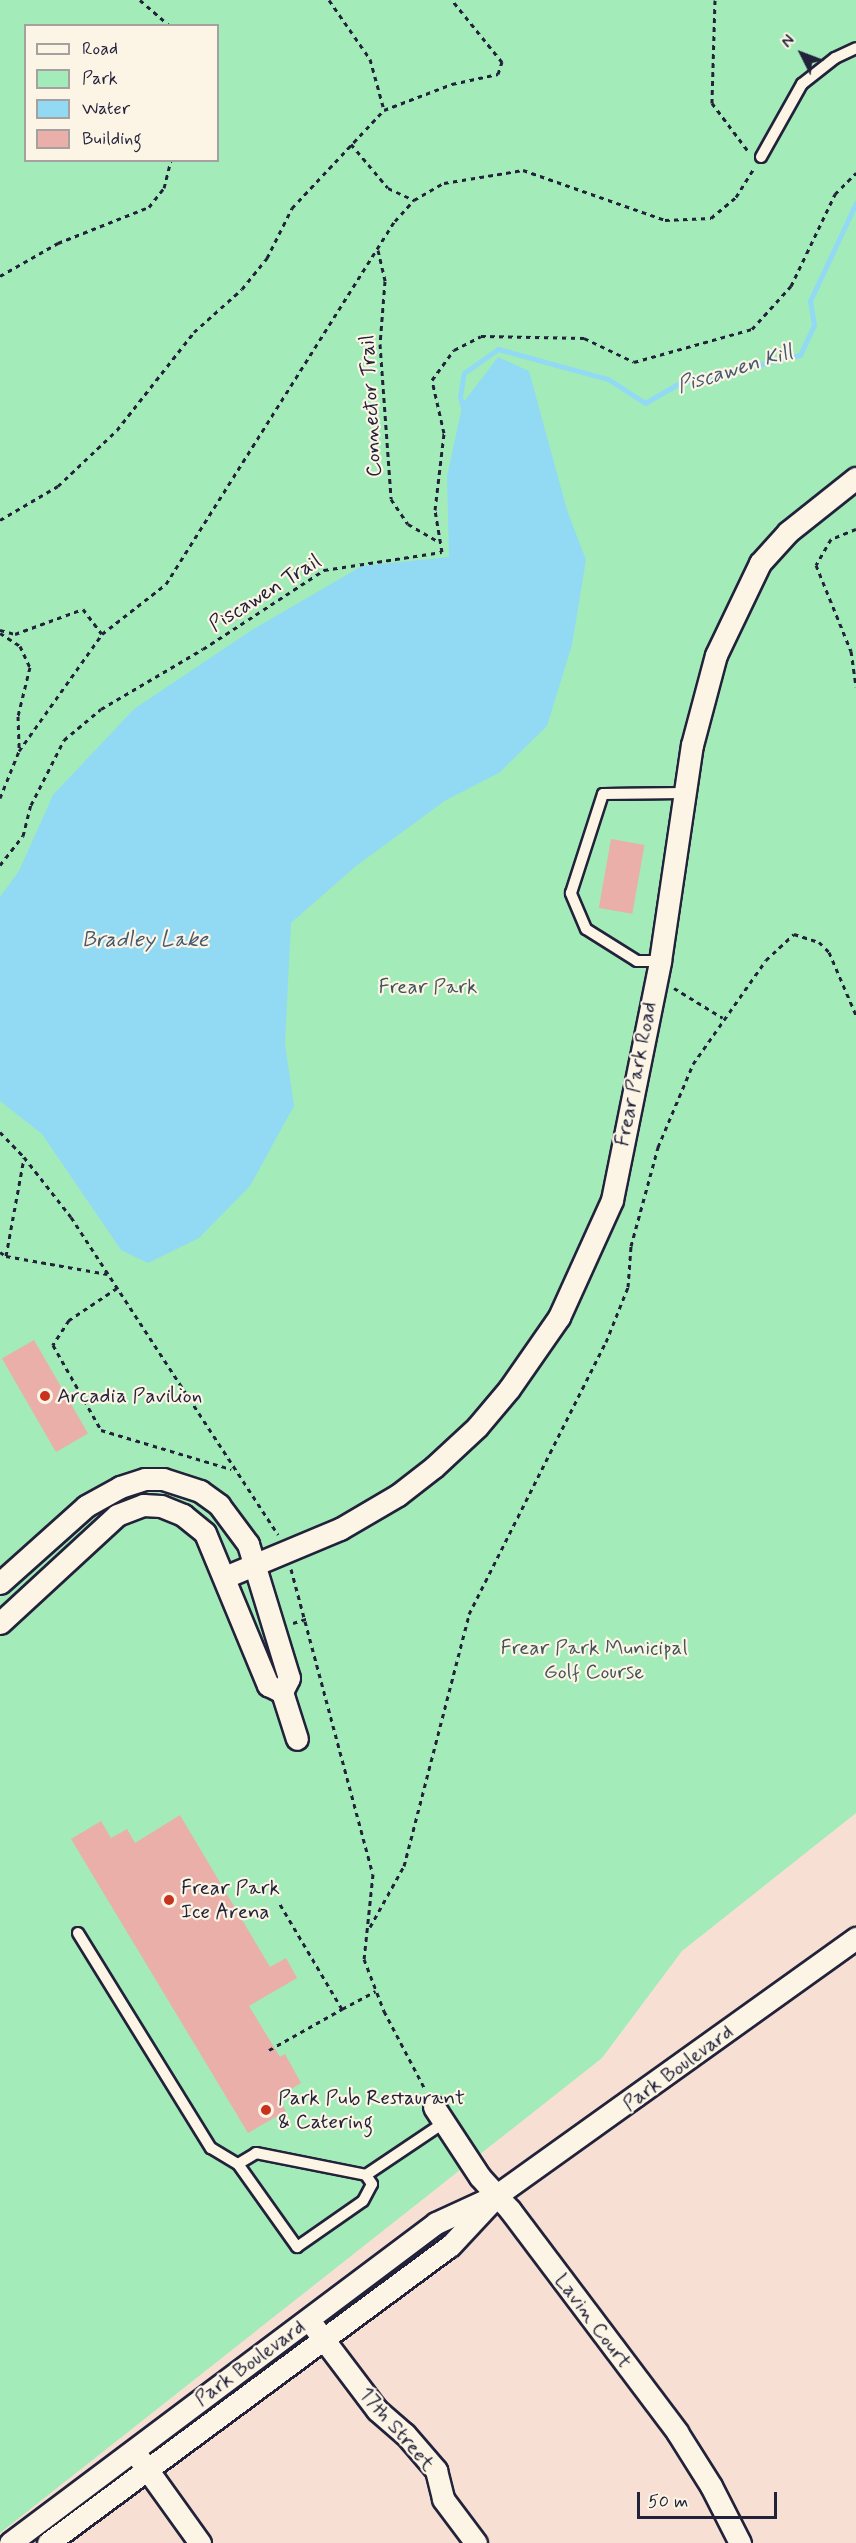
<!DOCTYPE html>
<style>
body{margin:0}
#map{position:relative;width:856px;height:2543px;overflow:hidden;background:#f7e0d3;font-family:Mynerve,sans-serif}
div>[style]{position:absolute}
[style*='--x']{left:calc(var(--x)*1px);top:calc(var(--y)*1px);width:calc(var(--w)*1px);rotate:calc(var(--a)*1deg)}
.green>*{inset:0;background:#a3ebb8}
.water>*{inset:0;background:#92daf4}
.stream>*{height:5px;margin:-2.5px;padding:0 2.5px;transform-origin:2.5px;border-radius:2.5px;background:#92daf4}
.building>*{inset:0;background:#eaafa9;transform-origin:0 0}
.path>*{height:3px;margin-top:-1.5px;transform-origin:0;background:repeating-linear-gradient(90deg,#22223b 0 4.5px,transparent 0 9px)}
.roads{filter:drop-shadow(2px 0 #22223b) drop-shadow(-2px 0 #22223b) drop-shadow(0 2px #22223b) drop-shadow(0 -2px #22223b)}
.lane>*{height:10px;margin:-5px;padding:0 5px;transform-origin:5px;border-radius:5px;background:#fcf5e5}
.street>*{height:21px;margin:-10.5px;padding:0 10.5px;transform-origin:10.5px;border-radius:10.5px;background:#fcf5e5}
.dots>*{width:16px;height:16px;translate:-50% -50%;box-sizing:border-box;border:3px solid #fcf5e5;border-radius:50%}
span{translate:-50% -50%;white-space:nowrap;text-align:center;line-height:1.15;-webkit-text-stroke:4.5px #fcf5e5;paint-order:stroke}
.street-label{font-size:21px;color:#22223b}
.park-label{font-size:21px;color:#42545a}
.poi-label{font-size:21px;color:#22223b}
.left{translate:0 -50%;text-align:left}
.water-label{font-size:22px;color:#445972;font-style:italic}
.legend{position:absolute;left:24px;top:24px;width:195px;height:138px;box-sizing:border-box;background:#fcf5e5;border:2px solid #a5a1a1;margin:0;padding:8px 10px;list-style:none;font-size:18px;color:#22223b}
.legend li{display:flex;align-items:center;gap:12px;height:30px}
.legend b{width:30px;border:2px solid #a5a1a1}
.north{position:absolute;left:772px;top:24px;width:60px;height:60px;-webkit-text-stroke:4px #fcf5e5;paint-order:stroke;rotate:312deg;font-size:16px;font-weight:700;line-height:24px;text-align:center;color:#22223b}
.north::after{content:'';display:block;margin:auto;width:21px;height:27px;background:#22223b;clip-path:polygon(50% 0,100% 100%,50% 72%,0 100%)}
.scale{position:absolute;left:637px;top:2492px;width:140px;height:27px;box-sizing:border-box;border:3px solid #22223b;border-top:0;padding-left:8px;font-size:18px;line-height:21px;white-space:nowrap;color:#22223b;-webkit-text-stroke:4px #fcf5e5;paint-order:stroke}
</style>
<div id="map">
<div class="green">
<i style="clip-path:polygon(evenodd,0 0,856px 0,856px 1813px,682px 1951px,602px 2058px,0 2533px,0 0,26px 26px,218px 26px,218px 160px,26px 160px,26px 26px)"></i>
</div>
<div class="water">
<i style="clip-path:polygon(498px 357px,529px 371px,567px 510px,586px 560px,572px 645px,547px 726px,499px 773px,446px 800px,356px 866px,291px 923px,285px 1044px,294px 1106px,250px 1186px,199px 1238px,148px 1263px,121px 1250px,42px 1134px,0 1101px,0 897px,19px 871px,53px 795px,134px 709px,252px 630px,362px 566px,449px 557px,447px 476px,463px 403px)"></i>
</div>
<div class="stream">
<i style="--x:464;--y:411;--w:15;--a:-106"></i>
<i style="--x:460;--y:397;--w:24;--a:-81"></i>
<i style="--x:464;--y:373;--w:42;--a:-35.2"></i>
<i style="--x:498;--y:349;--w:114;--a:15.3"></i>
<i style="--x:608;--y:379;--w:44;--a:33"></i>
<i style="--x:645;--y:403;--w:38;--a:-30"></i>
<i style="--x:678;--y:384;--w:125;--a:-13.4"></i>
<i style="--x:800;--y:355;--w:33;--a:-65"></i>
<i style="--x:814;--y:325;--w:24;--a:-99"></i>
<i style="--x:810;--y:301;--w:108;--a:-64.9"></i>
</div>
<div class="building">
<i style="left:611px;top:839px;width:34px;height:70px;rotate:10deg"></i>
<i style="left:34px;top:1340px;width:108px;height:37px;rotate:60deg"></i>
<i style="clip-path:polygon(180px 1815px,270px 1967px,286px 1958px,297px 1978px,249px 2006px,280px 2057px,285px 2054px,301px 2083px,278px 2097px,286px 2111px,248px 2133px,71px 1839px,101px 1821px,111px 1838px,127px 1829px,135px 1843px)"></i>
</div>
<div class="path">
<i style="--x:140;--y:0;--w:40;--a:41"></i>
<i style="--x:329;--y:0;--w:72;--a:55.2"></i>
<i style="--x:370;--y:59;--w:53;--a:74.6"></i>
<i style="--x:715;--y:0;--w:103;--a:91.7"></i>
<i style="--x:712;--y:103;--w:60;--a:53.1"></i>
<i style="--x:351;--y:144;--w:57;--a:49.9"></i>
<i style="--x:388;--y:188;--w:29;--a:25"></i>
<i style="--x:378;--y:250;--w:32;--a:77"></i>
<i style="--x:385;--y:281;--w:63;--a:94.5"></i>
<i style="--x:380;--y:344;--w:155;--a:85.9"></i>
<i style="--x:391;--y:499;--w:30;--a:56"></i>
<i style="--x:408;--y:524;--w:34;--a:30"></i>
<i style="--x:0;--y:276;--w:67;--a:-29.6"></i>
<i style="--x:58;--y:243;--w:98;--a:-21.6"></i>
<i style="--x:149;--y:207;--w:24;--a:-52"></i>
<i style="--x:164;--y:188;--w:29;--a:-76"></i>
<i style="--x:0;--y:520;--w:67;--a:-30.4"></i>
<i style="--x:58;--y:486;--w:81;--a:-43.5"></i>
<i style="--x:117;--y:430;--w:125;--a:-51.8"></i>
<i style="--x:194;--y:332;--w:64;--a:-41.9"></i>
<i style="--x:242;--y:289;--w:40;--a:-51"></i>
<i style="--x:267;--y:258;--w:56;--a:-63.4"></i>
<i style="--x:292;--y:208;--w:134;--a:-46.8"></i>
<i style="--x:384;--y:110;--w:73;--a:-20.9"></i>
<i style="--x:452;--y:84;--w:47;--a:-12.3"></i>
<i style="--x:498;--y:74;--w:13;--a:-72"></i>
<i style="--x:502;--y:62;--w:80;--a:-128.9"></i>
<i style="--x:856;--y:529;--w:27;--a:158"></i>
<i style="--x:831;--y:539;--w:30;--a:120"></i>
<i style="--x:816;--y:565;--w:93;--a:67.9"></i>
<i style="--x:851;--y:651;--w:36;--a:82"></i>
<i style="--x:0;--y:630;--w:16;--a:15"></i>
<i style="--x:15;--y:634;--w:72;--a:-20.2"></i>
<i style="--x:83;--y:609;--w:31;--a:53"></i>
<i style="--x:0;--y:633;--w:24;--a:33"></i>
<i style="--x:20;--y:646;--w:23;--a:65"></i>
<i style="--x:30;--y:667;--w:50;--a:103.8"></i>
<i style="--x:18;--y:716;--w:34;--a:88"></i>
<i style="--x:0;--y:798;--w:51;--a:-68"></i>
<i style="--x:19;--y:751;--w:143;--a:-54.6"></i>
<i style="--x:102;--y:634;--w:81;--a:-38"></i>
<i style="--x:166;--y:584;--w:429;--a:-57.8"></i>
<i style="--x:395;--y:221;--w:28;--a:-48"></i>
<i style="--x:414;--y:200;--w:34;--a:-30"></i>
<i style="--x:444;--y:183;--w:80;--a:-9.3"></i>
<i style="--x:523;--y:170;--w:151;--a:19.4"></i>
<i style="--x:665;--y:220;--w:46;--a:-2.5"></i>
<i style="--x:711;--y:218;--w:33;--a:-40"></i>
<i style="--x:736;--y:197;--w:34;--a:-58"></i>
<i style="--x:0;--y:865;--w:37;--a:-52"></i>
<i style="--x:23;--y:836;--w:32;--a:-76"></i>
<i style="--x:31;--y:805;--w:73;--a:-63.1"></i>
<i style="--x:64;--y:740;--w:48;--a:-40"></i>
<i style="--x:101;--y:709;--w:118;--a:-30.5"></i>
<i style="--x:203;--y:649;--w:145;--a:-33.1"></i>
<i style="--x:324;--y:570;--w:119;--a:-8.7"></i>
<i style="--x:442;--y:552;--w:43;--a:-99.5"></i>
<i style="--x:435;--y:510;--w:78;--a:-83.3"></i>
<i style="--x:444;--y:433;--w:54;--a:-102.8"></i>
<i style="--x:432;--y:380;--w:37;--a:-54"></i>
<i style="--x:454;--y:350;--w:30;--a:-27"></i>
<i style="--x:481;--y:336;--w:103;--a:1.1"></i>
<i style="--x:584;--y:338;--w:55;--a:25.6"></i>
<i style="--x:634;--y:362;--w:123;--a:-15.6"></i>
<i style="--x:752;--y:329;--w:58;--a:-47.8"></i>
<i style="--x:791;--y:286;--w:102;--a:-64.4"></i>
<i style="--x:835;--y:194;--w:30;--a:-45"></i>
<i style="--x:674;--y:988;--w:57;--a:31.5"></i>
<i style="--x:0;--y:1132;--w:35;--a:46"></i>
<i style="--x:24;--y:1157;--w:76;--a:51.9"></i>
<i style="--x:71;--y:1217;--w:379;--a:56.9"></i>
<i style="--x:0;--y:1252;--w:7;--a:34"></i>
<i style="--x:6;--y:1256;--w:103;--a:10.1"></i>
<i style="--x:6;--y:1256;--w:100;--a:-79.6"></i>
<i style="--x:117;--y:1288;--w:58;--a:146.3"></i>
<i style="--x:69;--y:1320;--w:30;--a:123"></i>
<i style="--x:53;--y:1345;--w:98;--a:60.5"></i>
<i style="--x:101;--y:1430;--w:136;--a:16.7"></i>
<i style="--x:291;--y:1569;--w:316;--a:75"></i>
<i style="--x:373;--y:1874;--w:85;--a:96"></i>
<i style="--x:364;--y:1959;--w:56;--a:69"></i>
<i style="--x:384;--y:2011;--w:88;--a:62.3"></i>
<i style="--x:293;--y:1623;--w:14;--a:-17"></i>
<i style="--x:370;--y:1927;--w:70;--a:-60.9"></i>
<i style="--x:404;--y:1866;--w:260;--a:-75.5"></i>
<i style="--x:469;--y:1614;--w:305;--a:-63.3"></i>
<i style="--x:606;--y:1342;--w:59;--a:-68.2"></i>
<i style="--x:628;--y:1287;--w:41;--a:-85.8"></i>
<i style="--x:631;--y:1246;--w:103;--a:-74.7"></i>
<i style="--x:658;--y:1147;--w:90;--a:-67.1"></i>
<i style="--x:693;--y:1064;--w:127;--a:-54.9"></i>
<i style="--x:766;--y:960;--w:38;--a:-43"></i>
<i style="--x:794;--y:934;--w:26;--a:18"></i>
<i style="--x:819;--y:942;--w:14;--a:45"></i>
<i style="--x:829;--y:952;--w:69;--a:66.8"></i>
<i style="--x:342;--y:2009;--w:38;--a:-28"></i>
<i style="--x:269;--y:2050;--w:84;--a:-29.3"></i>
<i style="--x:342;--y:2009;--w:122;--a:-120.6"></i>
</div>
<div class="roads">
<div class="lane">
<i style="--x:761;--y:157;--w:84;--a:-60.7"></i>
<i style="--x:802;--y:84;--w:42;--a:-38.2"></i>
<i style="--x:835;--y:58;--w:23;--a:-25"></i>
<i style="--x:660;--y:961;--w:23;--a:180"></i>
<i style="--x:637;--y:961;--w:60;--a:-147.9"></i>
<i style="--x:586;--y:929;--w:39;--a:-113"></i>
<i style="--x:571;--y:893;--w:104;--a:-72.1"></i>
<i style="--x:603;--y:794;--w:81;--a:-0.7"></i>
<i style="--x:78;--y:1933;--w:253;--a:58.3"></i>
<i style="--x:211;--y:2148;--w:31;--a:31"></i>
<i style="--x:238;--y:2164;--w:21;--a:-31"></i>
<i style="--x:256;--y:2153;--w:112;--a:11.3"></i>
<i style="--x:366;--y:2175;--w:95;--a:-33.9"></i>
<i style="--x:238;--y:2164;--w:102;--a:54.6"></i>
<i style="--x:297;--y:2247;--w:80;--a:-34.9"></i>
<i style="--x:363;--y:2201;--w:19;--a:-62"></i>
<i style="--x:372;--y:2184;--w:11;--a:-124"></i>
</div>
<div class="street">
<i style="--x:225;--y:1577;--w:125;--a:-22.7"></i>
<i style="--x:340;--y:1529;--w:67;--a:-30.4"></i>
<i style="--x:398;--y:1495;--w:46;--a:-37.9"></i>
<i style="--x:434;--y:1467;--w:59;--a:-42.9"></i>
<i style="--x:477;--y:1427;--w:50;--a:-49.9"></i>
<i style="--x:509;--y:1389;--w:88;--a:-55.2"></i>
<i style="--x:559;--y:1317;--w:128;--a:-65.6"></i>
<i style="--x:612;--y:1200;--w:244;--a:-78.6"></i>
<i style="--x:660;--y:961;--w:218;--a:-81.6"></i>
<i style="--x:692;--y:745;--w:93;--a:-75.1"></i>
<i style="--x:716;--y:655;--w:102;--a:-64.4"></i>
<i style="--x:760;--y:563;--w:42;--a:-47.9"></i>
<i style="--x:788;--y:532;--w:87;--a:-38.5"></i>
<i style="--x:0;--y:1583;--w:115;--a:-41.8"></i>
<i style="--x:86;--y:1506;--w:39;--a:-29"></i>
<i style="--x:120;--y:1487;--w:26;--a:-18"></i>
<i style="--x:145;--y:1479;--w:18;--a:0"></i>
<i style="--x:163;--y:1479;--w:39;--a:18"></i>
<i style="--x:200;--y:1491;--w:24;--a:36"></i>
<i style="--x:219;--y:1505;--w:49;--a:53.4"></i>
<i style="--x:248;--y:1544;--w:140;--a:73"></i>
<i style="--x:289;--y:1678;--w:16;--a:117"></i>
<i style="--x:282;--y:1692;--w:49;--a:72.3"></i>
<i style="--x:0;--y:1623;--w:159;--a:-42.7"></i>
<i style="--x:117;--y:1515;--w:28;--a:-21"></i>
<i style="--x:143;--y:1505;--w:18;--a:3"></i>
<i style="--x:161;--y:1506;--w:24;--a:22"></i>
<i style="--x:183;--y:1515;--w:28;--a:39"></i>
<i style="--x:205;--y:1533;--w:165;--a:67.5"></i>
<i style="--x:268;--y:1685;--w:16;--a:27"></i>
<i style="--x:434;--y:2107;--w:84;--a:56.7"></i>
<i style="--x:480;--y:2177;--w:45;--a:47.7"></i>
<i style="--x:510;--y:2210;--w:278;--a:53"></i>
<i style="--x:677;--y:2432;--w:64;--a:57.8"></i>
<i style="--x:711;--y:2486;--w:64;--a:63"></i>
<i style="--x:315;--y:2328;--w:103;--a:52.9"></i>
<i style="--x:377;--y:2410;--w:37;--a:41"></i>
<i style="--x:405;--y:2434;--w:48;--a:49.3"></i>
<i style="--x:436;--y:2470;--w:30;--a:76"></i>
<i style="--x:443;--y:2499;--w:55;--a:53.1"></i>
<i style="--x:139;--y:2458;--w:105;--a:54.3"></i>
<i style="--x:10;--y:2543;--w:533;--a:-36.91"></i>
<i style="--x:436;--y:2223;--w:67;--a:-24.7"></i>
<i style="--x:497;--y:2195;--w:442;--a:-35.6"></i>
<i style="--x:48;--y:2543;--w:500;--a:-36.5"></i>
<i style="--x:450;--y:2246;--w:60;--a:-47"></i>
</div>
</div>
<div class="dots">
<i style="left:45px;top:1396px;background:#c8321e"></i>
<i style="left:169px;top:1900px;background:#c8321e"></i>
<i style="left:266px;top:2110px;background:#c8321e"></i>
</div>
<div class="street-label">
<span style="left:371px;top:406px;rotate:-93deg">Connector Trail</span>
<span style="left:265px;top:593px;rotate:-32deg">Piscawen Trail</span>
<span style="left:636px;top:1074px;rotate:-79deg">Frear Park Road</span>
<span style="left:678px;top:2068px;rotate:-36deg">Park Boulevard</span>
<span style="left:593px;top:2321px;rotate:53deg">Lavin Court</span>
<span style="left:250px;top:2363px;rotate:-36deg">Park Boulevard</span>
<span style="left:397px;top:2429px;rotate:49deg">17th Street</span>
</div>
<div class="park-label">
<span style="left:428px;top:987px">Frear Park</span>
<span style="left:594px;top:1660px">Frear Park Municipal<br>Golf Course</span>
</div>
<div class="poi-label">
<span class="left" style="left:57px;top:1396px">Arcadia Pavilion</span>
<span class="left" style="left:181px;top:1900px">Frear Park<br>Ice Arena</span>
<span class="left" style="left:278px;top:2110px">Park Pub Restaurant<br>&amp; Catering</span>
</div>
<div class="water-label">
<span style="left:735px;top:370px;rotate:-17deg">Piscawen Kill</span>
<span style="left:145px;top:941px">Bradley Lake</span>
</div>
<ul class="legend">
<li><b style="height:8px;background:#fcf5e5"></b>Road</li>
<li><b style="height:16px;background:#a3ebb8"></b>Park</li>
<li><b style="height:16px;background:#92daf4"></b>Water</li>
<li><b style="height:16px;background:#eaafa9"></b>Building</li>
</ul>
<div class="north">N</div>
<div class="scale">50 m</div>
</div>
